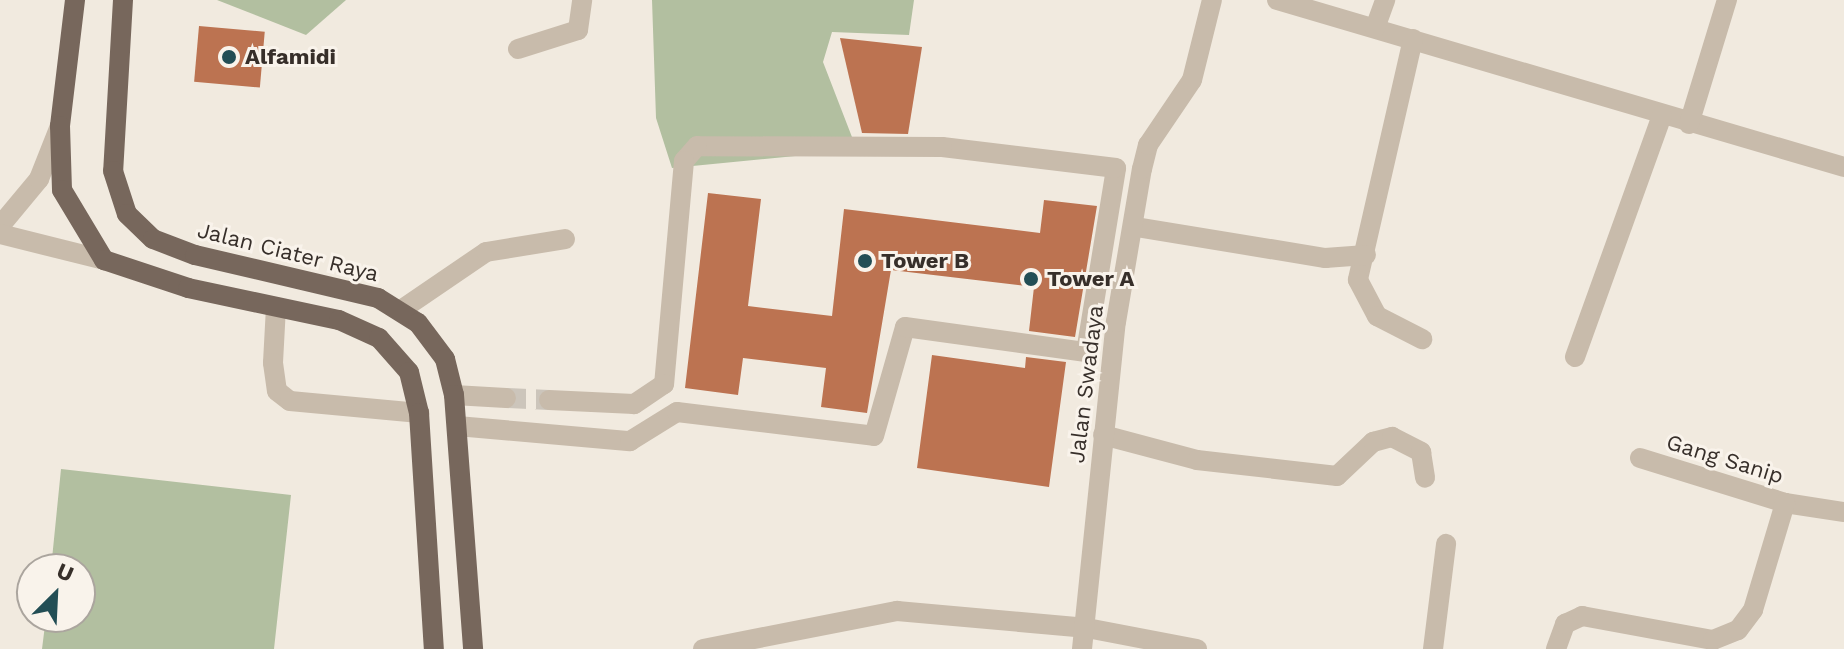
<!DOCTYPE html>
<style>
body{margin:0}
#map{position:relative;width:1844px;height:649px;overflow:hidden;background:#f1eadf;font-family:"Work Sans",sans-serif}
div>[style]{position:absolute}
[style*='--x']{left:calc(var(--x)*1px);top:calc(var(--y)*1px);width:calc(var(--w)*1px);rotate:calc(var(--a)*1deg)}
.green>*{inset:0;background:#b2bfa0}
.building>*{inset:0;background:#bc7351;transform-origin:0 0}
.minor-tunnel>*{height:20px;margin-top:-10px;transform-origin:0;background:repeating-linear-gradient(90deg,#ccc5bb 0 20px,transparent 0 30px)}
.minor>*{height:20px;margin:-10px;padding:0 10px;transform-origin:10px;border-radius:10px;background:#c8bbab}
.major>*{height:20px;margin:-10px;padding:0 10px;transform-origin:10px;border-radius:10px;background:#77675c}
.dots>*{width:22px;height:22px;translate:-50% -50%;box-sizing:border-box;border:4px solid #f9f3eb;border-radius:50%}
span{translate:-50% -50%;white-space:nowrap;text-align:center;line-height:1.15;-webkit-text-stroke:6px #f9f3eb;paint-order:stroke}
.poi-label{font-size:22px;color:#372f2a;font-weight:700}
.left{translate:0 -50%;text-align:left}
.street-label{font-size:22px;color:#372f2a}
.north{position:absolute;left:16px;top:553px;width:80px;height:80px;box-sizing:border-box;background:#f9f3eb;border:2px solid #aba59e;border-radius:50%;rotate:24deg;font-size:22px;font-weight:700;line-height:32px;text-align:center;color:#372f2a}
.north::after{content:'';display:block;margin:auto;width:28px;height:36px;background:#234e55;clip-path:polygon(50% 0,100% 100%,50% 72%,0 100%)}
</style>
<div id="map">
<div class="green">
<i style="clip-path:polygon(217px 0,346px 0,306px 35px)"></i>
<i style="clip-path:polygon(652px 0,914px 0,909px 35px,832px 32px,823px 62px,857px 150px,672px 168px,656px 118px)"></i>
<i style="clip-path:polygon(61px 469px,291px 495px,274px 649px,42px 649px,46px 617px,80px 617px,80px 569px,51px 569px)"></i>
</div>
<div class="building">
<i style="left:199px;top:26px;width:66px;height:56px;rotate:5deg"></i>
<i style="clip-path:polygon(840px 38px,922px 47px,908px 134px,862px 133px)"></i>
<i style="clip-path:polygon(708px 193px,761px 199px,748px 306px,832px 316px,844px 209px,1040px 233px,1044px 200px,1097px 206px,1075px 337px,1029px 331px,1034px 287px,891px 270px,867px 413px,821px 407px,826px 368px,743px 358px,738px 395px,685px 388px)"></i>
<i style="clip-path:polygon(932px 355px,1025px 368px,1026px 357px,1066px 362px,1049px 487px,917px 468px)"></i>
</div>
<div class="minor-tunnel">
<i style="--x:506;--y:398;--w:43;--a:2.7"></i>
</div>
<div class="minor">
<i style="--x:1277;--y:0;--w:591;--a:16.41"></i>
<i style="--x:1375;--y:28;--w:30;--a:-70"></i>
<i style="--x:1413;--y:39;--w:247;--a:102.9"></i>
<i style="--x:1358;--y:280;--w:41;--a:62.2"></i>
<i style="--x:1377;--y:316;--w:51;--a:27.1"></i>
<i style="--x:518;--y:49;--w:63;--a:-17.6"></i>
<i style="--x:578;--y:30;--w:30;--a:-82"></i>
<i style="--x:1689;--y:124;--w:130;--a:-73"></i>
<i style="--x:0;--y:226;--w:61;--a:-50.3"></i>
<i style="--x:39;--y:179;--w:57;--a:-68.4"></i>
<i style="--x:1136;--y:227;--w:192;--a:9.3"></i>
<i style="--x:1325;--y:258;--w:41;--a:-4.2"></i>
<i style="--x:0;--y:234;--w:107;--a:14"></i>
<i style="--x:276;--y:307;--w:56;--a:93.1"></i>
<i style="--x:273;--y:363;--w:28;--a:82"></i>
<i style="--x:277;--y:391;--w:16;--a:38"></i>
<i style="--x:290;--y:401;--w:130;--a:5.3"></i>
<i style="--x:401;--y:310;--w:103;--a:-34.3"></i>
<i style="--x:486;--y:252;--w:80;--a:-9.3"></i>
<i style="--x:1575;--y:357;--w:256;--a:-70.2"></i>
<i style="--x:454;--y:395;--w:52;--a:3.3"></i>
<i style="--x:457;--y:426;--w:174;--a:5"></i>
<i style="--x:630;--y:441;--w:55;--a:-31.7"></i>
<i style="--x:677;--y:412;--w:198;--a:6.9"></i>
<i style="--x:874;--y:436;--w:113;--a:-74.1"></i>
<i style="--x:905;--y:327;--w:183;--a:7.9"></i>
<i style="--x:1086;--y:352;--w:186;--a:-80.7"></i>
<i style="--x:1116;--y:168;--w:175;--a:-173.1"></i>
<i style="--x:942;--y:147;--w:245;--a:-179.8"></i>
<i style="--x:697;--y:146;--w:20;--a:131"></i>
<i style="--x:684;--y:161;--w:224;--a:95.1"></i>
<i style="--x:664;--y:384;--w:36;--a:146"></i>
<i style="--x:634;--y:404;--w:85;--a:-177.3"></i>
<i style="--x:1103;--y:435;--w:97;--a:14.9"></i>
<i style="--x:1197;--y:460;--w:141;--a:6.5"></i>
<i style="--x:1337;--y:476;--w:50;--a:-43.4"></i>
<i style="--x:1373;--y:442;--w:20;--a:-15"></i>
<i style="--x:1392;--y:437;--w:33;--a:27"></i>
<i style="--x:1421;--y:452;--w:26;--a:81"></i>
<i style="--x:1640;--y:458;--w:152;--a:17.2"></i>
<i style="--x:1785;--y:503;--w:60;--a:8.7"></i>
<i style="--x:703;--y:649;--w:198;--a:-11.1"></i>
<i style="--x:897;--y:611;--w:191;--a:5.1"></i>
<i style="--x:1087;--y:628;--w:112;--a:10.8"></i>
<i style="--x:1082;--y:649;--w:329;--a:-84.1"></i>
<i style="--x:1116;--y:322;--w:155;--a:-80.4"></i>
<i style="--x:1142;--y:169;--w:25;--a:-76"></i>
<i style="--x:1148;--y:145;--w:78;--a:-55.9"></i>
<i style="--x:1192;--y:80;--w:82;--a:-76"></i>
<i style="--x:1433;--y:649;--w:106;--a:-82.9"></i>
<i style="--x:1556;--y:649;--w:27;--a:-70"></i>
<i style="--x:1565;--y:624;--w:19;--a:-25"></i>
<i style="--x:1582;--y:616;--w:133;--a:10.4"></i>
<i style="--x:1713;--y:640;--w:27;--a:-22"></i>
<i style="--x:1738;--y:630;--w:25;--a:-53"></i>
<i style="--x:1753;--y:610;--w:112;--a:-73.3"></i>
</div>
<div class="major">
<i style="--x:75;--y:0;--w:127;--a:96.8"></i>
<i style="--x:60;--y:126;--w:64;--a:88.2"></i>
<i style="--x:62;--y:190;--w:82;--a:59"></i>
<i style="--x:104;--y:260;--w:89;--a:18.4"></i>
<i style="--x:188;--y:288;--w:154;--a:12"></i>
<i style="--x:339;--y:320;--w:44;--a:24.2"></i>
<i style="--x:379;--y:338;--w:45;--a:48.6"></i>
<i style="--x:409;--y:372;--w:42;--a:76.3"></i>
<i style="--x:419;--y:413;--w:236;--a:86.4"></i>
<i style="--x:123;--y:0;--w:171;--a:93.3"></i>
<i style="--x:113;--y:171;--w:45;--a:72"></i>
<i style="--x:127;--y:214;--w:36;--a:44"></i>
<i style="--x:153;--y:239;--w:45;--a:20.9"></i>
<i style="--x:195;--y:255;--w:188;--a:13.2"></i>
<i style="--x:378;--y:298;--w:47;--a:32"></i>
<i style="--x:418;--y:323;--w:45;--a:53.1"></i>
<i style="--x:445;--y:359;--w:37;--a:76"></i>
<i style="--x:454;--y:395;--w:255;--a:85.7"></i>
</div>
<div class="dots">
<i style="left:229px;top:57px;background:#234e55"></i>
<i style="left:865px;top:261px;background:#234e55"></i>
<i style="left:1031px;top:279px;background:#234e55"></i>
</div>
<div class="poi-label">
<span class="left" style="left:245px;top:57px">Alfamidi</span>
<span class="left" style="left:881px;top:261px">Tower B</span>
<span class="left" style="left:1047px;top:279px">Tower A</span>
</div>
<div class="street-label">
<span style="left:288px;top:252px;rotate:14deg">Jalan Ciater Raya</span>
<span style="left:1086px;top:384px;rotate:-83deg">Jalan Swadaya</span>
<span style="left:1725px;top:459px;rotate:17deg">Gang Sanip</span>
</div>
<div class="north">U</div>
</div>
